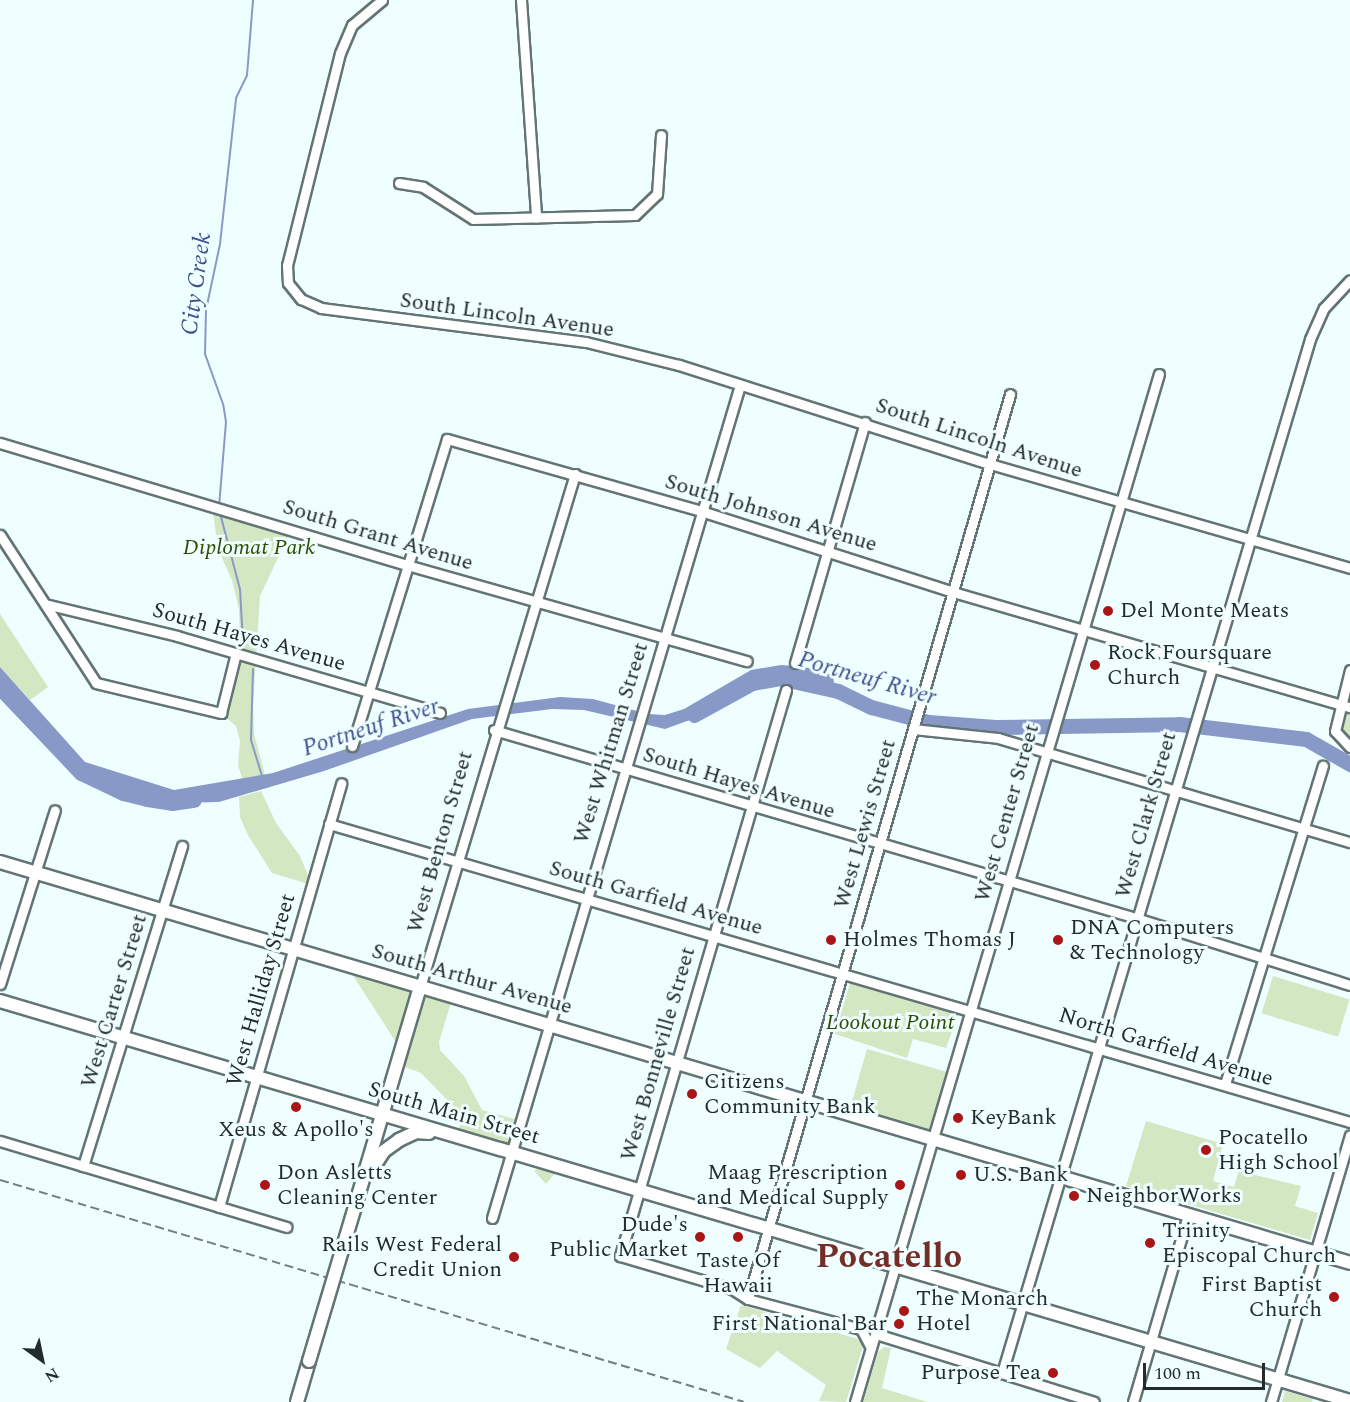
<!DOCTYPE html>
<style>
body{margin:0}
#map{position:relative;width:1350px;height:1402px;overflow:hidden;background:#effeff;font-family:Spectral,serif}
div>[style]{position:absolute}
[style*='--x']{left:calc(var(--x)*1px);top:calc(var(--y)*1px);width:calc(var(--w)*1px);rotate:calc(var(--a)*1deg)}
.green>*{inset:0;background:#d2e7c2;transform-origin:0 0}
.water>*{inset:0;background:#8899c8}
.stream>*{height:2px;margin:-1px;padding:0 1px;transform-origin:1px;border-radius:1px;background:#8899c8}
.river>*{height:15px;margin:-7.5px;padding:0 7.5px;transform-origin:7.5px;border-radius:7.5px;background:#8899c8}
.roads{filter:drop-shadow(2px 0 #627474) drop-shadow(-2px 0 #627474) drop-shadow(0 2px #627474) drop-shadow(0 -2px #627474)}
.minor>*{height:9px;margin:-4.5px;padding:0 4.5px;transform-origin:4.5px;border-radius:4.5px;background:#fff}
.major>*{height:12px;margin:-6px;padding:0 6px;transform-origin:6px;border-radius:6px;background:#fff}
.rail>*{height:2px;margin-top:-1px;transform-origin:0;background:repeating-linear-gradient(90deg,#757f80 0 9px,transparent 0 13.5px)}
.bridges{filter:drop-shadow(2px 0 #627474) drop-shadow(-2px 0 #627474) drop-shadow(0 2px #627474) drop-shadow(0 -2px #627474)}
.major-bridge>*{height:12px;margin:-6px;padding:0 6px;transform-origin:6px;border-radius:6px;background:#fff}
.dots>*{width:16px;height:16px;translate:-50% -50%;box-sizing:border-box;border:3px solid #effeff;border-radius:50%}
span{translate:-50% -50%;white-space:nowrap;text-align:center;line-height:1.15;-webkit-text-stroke:6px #effeff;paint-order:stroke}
.street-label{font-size:22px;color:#242b2c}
.park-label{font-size:22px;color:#2e4d03;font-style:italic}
.poi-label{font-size:22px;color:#242b2c}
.left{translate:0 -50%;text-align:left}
.right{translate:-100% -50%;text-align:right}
.water-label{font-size:24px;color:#3e528e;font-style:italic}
.town-label{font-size:34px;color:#732e27;font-weight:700}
.north{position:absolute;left:12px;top:1330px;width:60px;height:60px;-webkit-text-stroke:4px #effeff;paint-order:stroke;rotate:147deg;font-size:16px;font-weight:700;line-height:24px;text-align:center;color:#242b2c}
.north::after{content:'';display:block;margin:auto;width:21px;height:27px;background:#242b2c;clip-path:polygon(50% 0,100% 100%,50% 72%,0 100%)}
.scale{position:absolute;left:1143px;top:1363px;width:122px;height:27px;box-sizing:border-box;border:3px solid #242b2c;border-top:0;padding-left:8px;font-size:18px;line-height:21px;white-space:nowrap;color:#242b2c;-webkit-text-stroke:4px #effeff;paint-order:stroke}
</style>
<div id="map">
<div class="green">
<i style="clip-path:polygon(212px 505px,291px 530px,260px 596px,253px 704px,254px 734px,265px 775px,243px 780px,238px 766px,240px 741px,236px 726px,221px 713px,240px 642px,239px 609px,232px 580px,218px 549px)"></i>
<i style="clip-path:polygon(0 614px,48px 687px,30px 700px,0 667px)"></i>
<i style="clip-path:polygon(1340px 704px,1350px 707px,1350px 747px,1335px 731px)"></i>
<i style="clip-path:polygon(261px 791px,276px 823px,300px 856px,312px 885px,272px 873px,248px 835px,240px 817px,239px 797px)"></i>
<i style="clip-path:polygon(347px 966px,453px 996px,439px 1042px,440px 1050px,464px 1076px,482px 1110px,522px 1121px,512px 1152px,456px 1137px,463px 1116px,421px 1073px,397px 1064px,401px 1050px)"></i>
<i style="left:1273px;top:976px;width:80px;height:39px;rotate:17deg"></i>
<i style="clip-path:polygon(850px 983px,958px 1015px,946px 1048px,913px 1039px,907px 1058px,835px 1034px)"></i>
<i style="left:867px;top:1049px;width:87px;height:67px;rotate:16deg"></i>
<i style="clip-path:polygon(1146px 1121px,1223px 1144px,1213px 1181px,1234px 1187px,1240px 1167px,1252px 1171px,1251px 1174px,1301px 1186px,1295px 1206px,1318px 1213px,1310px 1240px,1126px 1186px)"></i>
<i style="clip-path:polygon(543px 1166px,556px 1172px,546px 1184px,534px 1171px)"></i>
<i style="clip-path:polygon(741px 1305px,858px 1339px,863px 1346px,846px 1402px,819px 1401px,826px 1385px,777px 1351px,760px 1368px,726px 1349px)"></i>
<i style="clip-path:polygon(884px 1347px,891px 1348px,882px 1388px,927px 1402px,863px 1402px,878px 1352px)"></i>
<i style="clip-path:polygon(1285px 1391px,1313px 1399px,1312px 1402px,1282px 1402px)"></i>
</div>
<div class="water">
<i style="clip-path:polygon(781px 665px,805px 667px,833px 675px,835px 692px,794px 675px,756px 677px,726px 690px,690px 720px,665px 729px,584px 710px,552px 709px,472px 719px,324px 771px,219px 802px,176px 803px,123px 793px,76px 768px,0 689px,0 667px,85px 762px,174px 790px,273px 773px,468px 709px,560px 697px,593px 699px,648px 714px,665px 715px,684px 709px,751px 670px)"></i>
</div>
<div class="stream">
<i style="--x:219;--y:507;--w:85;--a:-85.3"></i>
<i style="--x:226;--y:422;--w:18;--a:-99"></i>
<i style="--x:223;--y:404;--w:53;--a:-109.8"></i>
<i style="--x:205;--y:354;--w:44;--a:-88.7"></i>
<i style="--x:206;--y:310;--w:67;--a:-78"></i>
<i style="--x:220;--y:244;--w:147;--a:-83.7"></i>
<i style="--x:236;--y:98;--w:25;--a:-64"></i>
<i style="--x:247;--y:75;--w:75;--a:-85.4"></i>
<i style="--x:220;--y:513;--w:79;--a:75.3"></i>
<i style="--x:240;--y:589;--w:53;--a:86.8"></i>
<i style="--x:253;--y:669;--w:71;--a:91.6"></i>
<i style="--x:251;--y:740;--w:39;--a:73"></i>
</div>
<div class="river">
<i style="--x:0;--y:688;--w:117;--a:46.4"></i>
<i style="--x:81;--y:773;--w:47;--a:25.5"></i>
<i style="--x:123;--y:793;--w:25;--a:14"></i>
<i style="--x:147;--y:799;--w:25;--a:9"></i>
<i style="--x:172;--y:803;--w:22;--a:-8"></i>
<i style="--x:694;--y:715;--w:66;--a:-28.9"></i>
<i style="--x:752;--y:683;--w:27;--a:-10"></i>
<i style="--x:779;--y:678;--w:60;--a:12.4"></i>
<i style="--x:838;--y:691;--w:37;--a:26"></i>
<i style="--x:871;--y:707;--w:59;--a:14.7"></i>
<i style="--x:928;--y:722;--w:68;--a:4.2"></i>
<i style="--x:996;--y:727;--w:183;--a:-0.9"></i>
<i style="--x:1179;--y:724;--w:128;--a:6.7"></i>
<i style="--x:1306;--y:739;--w:51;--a:29.6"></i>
</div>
<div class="roads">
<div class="minor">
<i style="--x:382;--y:0;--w:39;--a:140"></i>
<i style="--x:352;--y:25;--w:30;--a:113"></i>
<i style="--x:340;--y:53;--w:219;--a:104"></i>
<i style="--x:287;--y:265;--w:18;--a:87"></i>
<i style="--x:288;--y:283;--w:21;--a:51"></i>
<i style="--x:301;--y:299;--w:22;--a:24"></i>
<i style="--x:321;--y:308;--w:267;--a:7.3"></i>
<i style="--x:586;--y:342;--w:96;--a:13.9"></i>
<i style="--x:679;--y:365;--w:326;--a:17.7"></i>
<i style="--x:990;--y:464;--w:375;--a:16.1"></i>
<i style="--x:521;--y:0;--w:218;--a:86"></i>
<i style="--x:399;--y:183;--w:24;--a:9"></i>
<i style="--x:423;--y:187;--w:59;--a:32.6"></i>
<i style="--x:473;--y:219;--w:162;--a:-1.4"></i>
<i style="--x:635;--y:215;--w:30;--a:-44"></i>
<i style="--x:657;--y:194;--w:59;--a:-86.1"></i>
<i style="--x:0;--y:443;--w:425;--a:16.7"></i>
<i style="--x:407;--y:565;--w:353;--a:15.8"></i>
<i style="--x:0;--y:535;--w:176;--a:57"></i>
<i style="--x:96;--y:683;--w:129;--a:13.5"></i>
<i style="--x:221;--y:713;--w:62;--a:-76"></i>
<i style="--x:45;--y:604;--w:136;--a:13.6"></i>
<i style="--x:177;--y:636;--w:274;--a:16.3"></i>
<i style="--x:795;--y:663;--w:251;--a:-73.8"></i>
<i style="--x:1350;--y:670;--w:63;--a:103.8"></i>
<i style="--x:1335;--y:731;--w:22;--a:47"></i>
<i style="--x:786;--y:690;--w:590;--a:106.35"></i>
<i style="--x:620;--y:1256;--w:117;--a:16.4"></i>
<i style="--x:732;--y:1289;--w:19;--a:32"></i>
<i style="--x:748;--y:1299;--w:117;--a:14.9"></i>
<i style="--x:861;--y:1329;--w:21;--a:62"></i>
<i style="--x:913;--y:729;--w:85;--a:6"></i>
<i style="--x:998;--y:738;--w:367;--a:16.5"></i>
<i style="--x:494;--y:730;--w:669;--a:16.32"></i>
<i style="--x:1136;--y:918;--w:224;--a:17.4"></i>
<i style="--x:352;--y:746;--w:321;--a:-72.8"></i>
<i style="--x:447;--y:439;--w:264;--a:15.8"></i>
<i style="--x:701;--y:511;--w:265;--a:17.8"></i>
<i style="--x:953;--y:592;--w:413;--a:16.2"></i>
<i style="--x:329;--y:824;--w:1064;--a:16.27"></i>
<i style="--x:0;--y:984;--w:182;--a:-72.5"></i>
<i style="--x:420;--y:987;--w:536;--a:-73.19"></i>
<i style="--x:1225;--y:1084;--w:333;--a:-72.9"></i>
<i style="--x:0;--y:1141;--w:299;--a:16.7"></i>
<i style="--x:83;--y:1166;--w:335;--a:-72.8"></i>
<i style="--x:219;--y:1207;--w:441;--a:-73.9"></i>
<i style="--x:492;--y:1218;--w:869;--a:-73.42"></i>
<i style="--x:748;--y:1299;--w:942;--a:-73.85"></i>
<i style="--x:876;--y:1334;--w:228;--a:17.3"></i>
<i style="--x:1002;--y:1373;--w:1079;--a:-73.41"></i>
<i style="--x:1310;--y:339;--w:34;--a:-66"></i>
<i style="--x:1324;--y:308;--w:38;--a:-47"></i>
<i style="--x:855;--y:1402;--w:1072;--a:-73.53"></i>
<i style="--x:1133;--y:1402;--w:195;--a:-73.6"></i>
<i style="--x:1271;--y:1402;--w:278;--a:-73.5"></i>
</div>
<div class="major">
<i style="--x:0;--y:862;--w:1408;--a:16.54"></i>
<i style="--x:0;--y:1001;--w:1408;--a:16.5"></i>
<i style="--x:369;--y:1174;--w:27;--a:-57"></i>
<i style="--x:384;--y:1151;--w:19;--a:-36"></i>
<i style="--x:399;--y:1140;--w:19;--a:-25"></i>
<i style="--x:416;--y:1132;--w:13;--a:4"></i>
<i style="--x:356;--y:1203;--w:225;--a:-73.5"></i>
<i style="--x:297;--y:1402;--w:43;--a:-73.7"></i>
</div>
</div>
<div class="rail">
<i style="--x:0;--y:1180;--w:776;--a:16.61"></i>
</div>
<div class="bridges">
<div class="major-bridge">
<i style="--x:309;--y:1361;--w:165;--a:-73.4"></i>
</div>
</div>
<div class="dots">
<i style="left:1108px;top:611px;background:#a91615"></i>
<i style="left:1095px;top:665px;background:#a91615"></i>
<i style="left:831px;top:940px;background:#a91615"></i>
<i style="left:1058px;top:940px;background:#a91615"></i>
<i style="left:692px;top:1094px;background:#a91615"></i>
<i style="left:296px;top:1107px;background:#a91615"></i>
<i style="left:958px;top:1118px;background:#a91615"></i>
<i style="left:1206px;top:1150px;background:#a91615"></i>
<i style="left:961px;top:1175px;background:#a91615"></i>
<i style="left:265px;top:1185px;background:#a91615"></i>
<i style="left:900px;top:1185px;background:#a91615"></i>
<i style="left:1074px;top:1196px;background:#a91615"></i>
<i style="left:700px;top:1237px;background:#a91615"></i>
<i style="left:738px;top:1237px;background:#a91615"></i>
<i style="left:1150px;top:1243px;background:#a91615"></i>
<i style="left:514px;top:1257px;background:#a91615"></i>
<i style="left:1334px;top:1297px;background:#a91615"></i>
<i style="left:904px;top:1311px;background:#a91615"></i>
<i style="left:899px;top:1324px;background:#a91615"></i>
<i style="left:1053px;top:1373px;background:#a91615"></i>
</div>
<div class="street-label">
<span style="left:507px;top:315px;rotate:8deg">South Lincoln Avenue</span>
<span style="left:979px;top:438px;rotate:18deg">South Lincoln Avenue</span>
<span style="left:771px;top:513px;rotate:17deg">South Johnson Avenue</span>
<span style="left:378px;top:535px;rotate:17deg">South Grant Avenue</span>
<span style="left:249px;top:637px;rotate:16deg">South Hayes Avenue</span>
<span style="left:611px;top:743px;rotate:-73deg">West Whitman Street</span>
<span style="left:739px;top:783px;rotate:17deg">South Hayes Avenue</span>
<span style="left:1007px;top:813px;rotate:-74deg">West Center Street</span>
<span style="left:1146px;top:815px;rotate:-74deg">West Clark Street</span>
<span style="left:865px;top:824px;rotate:-74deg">West Lewis Street</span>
<span style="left:440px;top:842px;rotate:-74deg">West Benton Street</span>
<span style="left:656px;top:898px;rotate:16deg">South Garfield Avenue</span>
<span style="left:472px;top:979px;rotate:16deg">South Arthur Avenue</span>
<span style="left:261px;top:990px;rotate:-74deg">West Halliday Street</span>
<span style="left:114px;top:1001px;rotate:-73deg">West Carter Street</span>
<span style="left:1166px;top:1047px;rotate:17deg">North Garfield Avenue</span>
<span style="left:658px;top:1054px;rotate:-74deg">West Bonneville Street</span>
<span style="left:454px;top:1113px;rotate:16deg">South Main Street</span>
</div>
<div class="park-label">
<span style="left:249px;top:548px">Diplomat Park</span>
<span style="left:890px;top:1023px">Lookout Point</span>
</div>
<div class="poi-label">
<span class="left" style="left:1120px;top:611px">Del Monte Meats</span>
<span class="left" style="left:1107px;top:665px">Rock Foursquare<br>Church</span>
<span class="left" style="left:1070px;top:940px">DNA Computers<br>&amp; Technology</span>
<span class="left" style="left:843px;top:940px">Holmes Thomas J</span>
<span class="left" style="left:704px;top:1094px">Citizens<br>Community Bank</span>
<span class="left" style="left:970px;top:1118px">KeyBank</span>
<span style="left:296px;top:1130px">Xeus &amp; Apollo's</span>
<span class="left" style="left:1218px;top:1150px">Pocatello<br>High School</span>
<span class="left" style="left:277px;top:1185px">Don Asletts<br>Cleaning Center</span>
<span class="right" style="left:888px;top:1185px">Maag Prescription<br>and Medical Supply</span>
<span class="left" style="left:973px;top:1175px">U.S. Bank</span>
<span class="left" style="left:1086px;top:1196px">NeighborWorks</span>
<span class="right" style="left:688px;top:1237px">Dude's<br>Public Market</span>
<span class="left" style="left:1162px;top:1243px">Trinity<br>Episcopal Church</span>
<span class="right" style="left:502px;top:1257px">Rails West Federal<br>Credit Union</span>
<span style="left:738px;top:1273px">Taste Of<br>Hawaii</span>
<span class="right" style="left:1322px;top:1297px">First Baptist<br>Church</span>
<span class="left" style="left:916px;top:1311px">The Monarch<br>Hotel</span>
<span class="right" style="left:887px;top:1324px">First National Bar</span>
<span class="right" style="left:1041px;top:1373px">Purpose Tea</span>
</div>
<div class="water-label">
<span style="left:197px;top:284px;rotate:-82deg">City Creek</span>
<span style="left:867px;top:679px;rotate:16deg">Portneuf River</span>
<span style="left:371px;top:728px;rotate:-18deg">Portneuf River</span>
</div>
<div class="town-label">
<span style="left:889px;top:1258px">Pocatello</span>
</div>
<div class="north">N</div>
<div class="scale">100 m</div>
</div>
